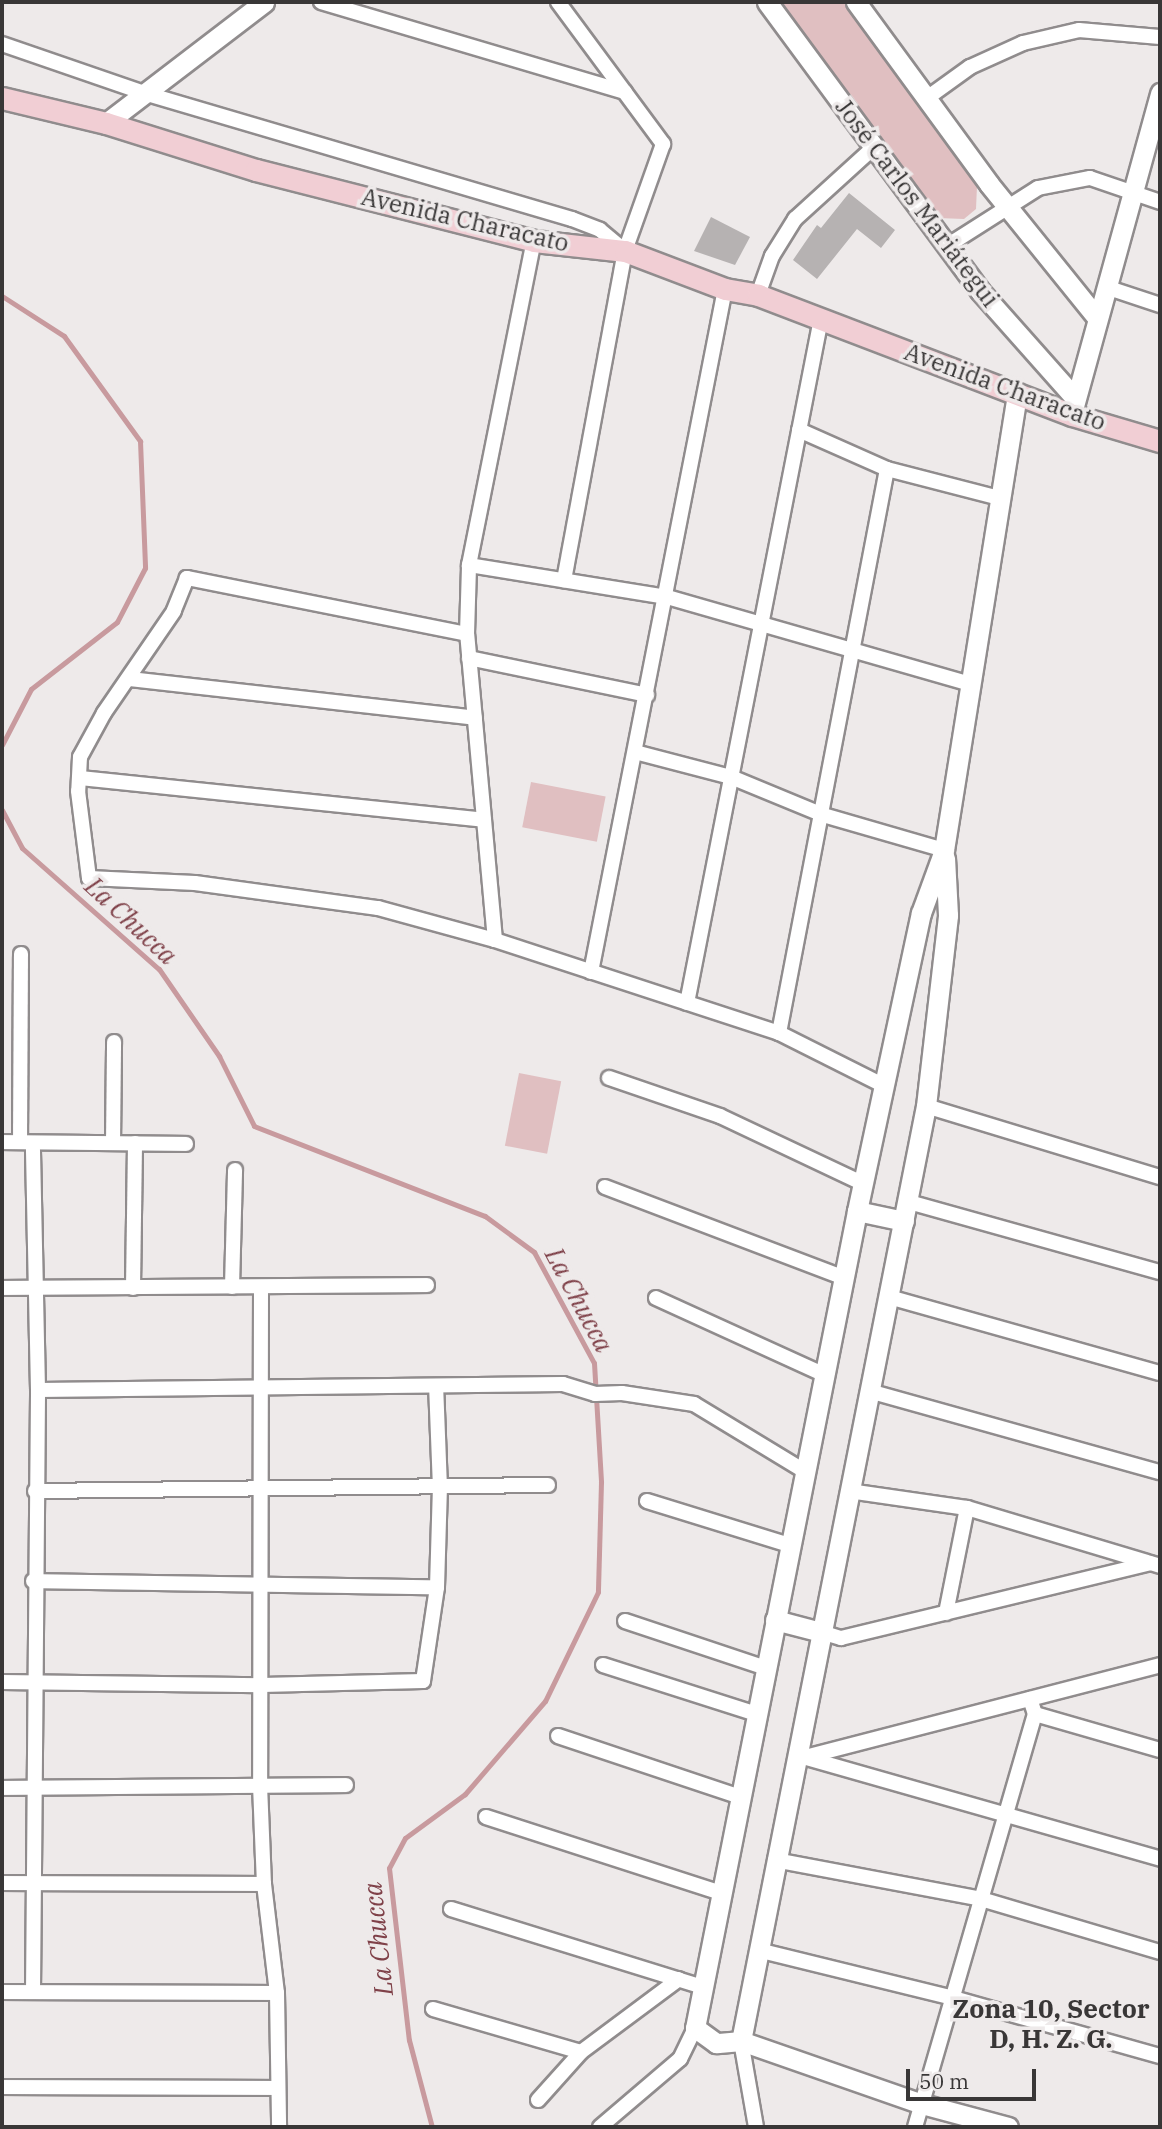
<!DOCTYPE html>
<meta charset="utf-8">
<style>
body{margin:0}
#map{position:relative;width:1162px;height:2129px;overflow:hidden;background:#eeeaea;font-family:"IBM Plex Serif",serif}
div>[style]{position:absolute}
[style*='--x']{left:calc(var(--x)*1px);top:calc(var(--y)*1px);width:calc(var(--w)*1px);rotate:calc(var(--a)*1deg)}
.green>*{inset:0;background:#e0bfc1;transform-origin:0 0}
.stream>*{height:5px;margin:-2.5px;padding:0 2.5px;transform-origin:2.5px;border-radius:2.5px;background:#c89a9e}
.building>*{inset:0;background:#b6b2b2}
.roads{filter:drop-shadow(2px 0 #908c8d) drop-shadow(-2px 0 #908c8d) drop-shadow(0 2px #908c8d) drop-shadow(0 -2px #908c8d)}
.minor>*{height:14px;margin:-7px;padding:0 7px;transform-origin:7px;border-radius:7px;background:#fff}
.tertiary>*{height:19px;margin:-9.5px;padding:0 9.5px;transform-origin:9.5px;border-radius:9.5px;background:#fff}
.secondary>*{height:21px;margin:-10.5px;padding:0 10.5px;transform-origin:10.5px;border-radius:10.5px;background:#f1ced4}
span{translate:-50% -50%;white-space:nowrap;text-align:center;line-height:1.15;-webkit-text-stroke:7px #eeeaea;paint-order:stroke}
.street-label{font-size:24px;color:#393737}
.water-label{font-size:26px;color:#7f4149;font-style:italic}
.neighbourhood-label{font-size:26px;color:#393737;font-weight:700}
.frame{position:absolute;inset:0;border:4px solid #393737;pointer-events:none}
.scale{position:absolute;left:906px;top:2069px;width:130px;height:32px;box-sizing:border-box;border:4px solid #393737;border-top:0;padding-left:9px;font-size:21px;line-height:24px;white-space:nowrap;color:#393737;-webkit-text-stroke:5px #eeeaea;paint-order:stroke}
</style>
<div id="map">
<div class="green">
<i style="clip-path:polygon(777px 2px,846px 2px,977px 186px,976px 209px,964px 219px,938px 218px)"></i>
<i style="left:531px;top:782px;width:76px;height:46px;rotate:11deg"></i>
<i style="left:519px;top:1073px;width:43px;height:74px;rotate:11deg"></i>
</div>
<div class="stream">
<i style="--x:2;--y:296;--w:74;--a:32.8"></i>
<i style="--x:64;--y:336;--w:130;--a:54.1"></i>
<i style="--x:140;--y:441;--w:127;--a:87.7"></i>
<i style="--x:145;--y:568;--w:61;--a:117.4"></i>
<i style="--x:117;--y:622;--w:109;--a:142.1"></i>
<i style="--x:31;--y:689;--w:63;--a:117.4"></i>
<i style="--x:2;--y:810;--w:43;--a:62.2"></i>
<i style="--x:22;--y:848;--w:183;--a:41.5"></i>
<i style="--x:159;--y:969;--w:106;--a:55.4"></i>
<i style="--x:219;--y:1056;--w:78;--a:63.4"></i>
<i style="--x:254;--y:1126;--w:248;--a:21.3"></i>
<i style="--x:485;--y:1216;--w:61;--a:36.3"></i>
<i style="--x:534;--y:1252;--w:126;--a:61.6"></i>
<i style="--x:594;--y:1363;--w:119;--a:86.6"></i>
<i style="--x:601;--y:1482;--w:110;--a:91.6"></i>
<i style="--x:598;--y:1592;--w:121;--a:115.9"></i>
<i style="--x:545;--y:1701;--w:123;--a:130.7"></i>
<i style="--x:465;--y:1794;--w:74;--a:143.7"></i>
<i style="--x:405;--y:1838;--w:34;--a:118"></i>
<i style="--x:389;--y:1868;--w:173;--a:83.4"></i>
<i style="--x:409;--y:2040;--w:90;--a:75.2"></i>
</div>
<div class="building">
<i style="clip-path:polygon(849px 193px,895px 230px,881px 248px,857px 229px,817px 279px,793px 260px,817px 225px,821px 228px)"></i>
<i style="clip-path:polygon(711px 217px,750px 237px,735px 265px,694px 251px)"></i>
</div>
<div class="roads">
<div class="minor">
<i style="--x:321;--y:2;--w:317;--a:16.5"></i>
<i style="--x:558;--y:2;--w:177;--a:53.5"></i>
<i style="--x:663;--y:144;--w:114;--a:109.6"></i>
<i style="--x:625;--y:251;--w:335;--a:100.5"></i>
<i style="--x:2;--y:44;--w:150;--a:19"></i>
<i style="--x:144;--y:93;--w:446;--a:16.4"></i>
<i style="--x:572;--y:219;--w:30;--a:21"></i>
<i style="--x:600;--y:230;--w:31;--a:40"></i>
<i style="--x:927;--y:98;--w:53;--a:-35.8"></i>
<i style="--x:970;--y:67;--w:58;--a:-24.4"></i>
<i style="--x:1023;--y:43;--w:57;--a:-13.1"></i>
<i style="--x:1079;--y:30;--w:81;--a:4.9"></i>
<i style="--x:947;--y:246;--w:108;--a:-32.5"></i>
<i style="--x:1038;--y:188;--w:53;--a:-10.9"></i>
<i style="--x:1090;--y:178;--w:74;--a:18.9"></i>
<i style="--x:1109;--y:288;--w:54;--a:18.4"></i>
<i style="--x:758;--y:295;--w:41;--a:-70.3"></i>
<i style="--x:772;--y:256;--w:44;--a:-58.1"></i>
<i style="--x:795;--y:219;--w:107;--a:-42.3"></i>
<i style="--x:799;--y:430;--w:96;--a:23.9"></i>
<i style="--x:887;--y:469;--w:116;--a:14.5"></i>
<i style="--x:469;--y:565;--w:201;--a:9.2"></i>
<i style="--x:667;--y:597;--w:315;--a:16"></i>
<i style="--x:467;--y:634;--w:286;--a:-168.7"></i>
<i style="--x:187;--y:578;--w:35;--a:112"></i>
<i style="--x:174;--y:611;--w:124;--a:124.5"></i>
<i style="--x:104;--y:713;--w:50;--a:118.6"></i>
<i style="--x:80;--y:757;--w:34;--a:93"></i>
<i style="--x:78;--y:791;--w:88;--a:82.8"></i>
<i style="--x:89;--y:878;--w:106;--a:2.7"></i>
<i style="--x:195;--y:883;--w:185;--a:7.8"></i>
<i style="--x:378;--y:908;--w:121;--a:15.3"></i>
<i style="--x:495;--y:940;--w:299;--a:18.1"></i>
<i style="--x:779;--y:1033;--w:119;--a:26.6"></i>
<i style="--x:469;--y:658;--w:182;--a:11.7"></i>
<i style="--x:130;--y:679;--w:347;--a:6.4"></i>
<i style="--x:635;--y:752;--w:99;--a:14.6"></i>
<i style="--x:731;--y:777;--w:100;--a:22.4"></i>
<i style="--x:823;--y:815;--w:126;--a:16.1"></i>
<i style="--x:80;--y:778;--w:406;--a:5.9"></i>
<i style="--x:495;--y:940;--w:307;--a:-95.2"></i>
<i style="--x:467;--y:634;--w:69;--a:-88.3"></i>
<i style="--x:469;--y:565;--w:330;--a:-78.7"></i>
<i style="--x:591;--y:972;--w:696;--a:-78.9"></i>
<i style="--x:687;--y:1003;--w:697;--a:-78.92"></i>
<i style="--x:779;--y:1033;--w:574;--a:-79.16"></i>
<i style="--x:609;--y:1078;--w:117;--a:18.9"></i>
<i style="--x:720;--y:1116;--w:159;--a:25.3"></i>
<i style="--x:926;--y:1106;--w:245;--a:16.9"></i>
<i style="--x:2;--y:1142;--w:184;--a:0.6"></i>
<i style="--x:20;--y:1142;--w:188;--a:-89.7"></i>
<i style="--x:113;--y:1143;--w:101;--a:-89.4"></i>
<i style="--x:605;--y:1187;--w:256;--a:20.8"></i>
<i style="--x:909;--y:1202;--w:261;--a:15.6"></i>
<i style="--x:232;--y:1287;--w:117;--a:-88.5"></i>
<i style="--x:261;--y:1287;--w:498;--a:90.1"></i>
<i style="--x:260;--y:1785;--w:99;--a:87.7"></i>
<i style="--x:264;--y:1884;--w:110;--a:83.2"></i>
<i style="--x:277;--y:1993;--w:134;--a:89.1"></i>
<i style="--x:2;--y:1288;--w:425;--a:-0.4"></i>
<i style="--x:133;--y:1288;--w:145;--a:-89.2"></i>
<i style="--x:889;--y:1297;--w:281;--a:15.7"></i>
<i style="--x:656;--y:1298;--w:186;--a:24.5"></i>
<i style="--x:38;--y:1390;--w:525;--a:-0.65"></i>
<i style="--x:563;--y:1384;--w:34;--a:17"></i>
<i style="--x:595;--y:1394;--w:27;--a:-2"></i>
<i style="--x:622;--y:1393;--w:73;--a:8.7"></i>
<i style="--x:694;--y:1404;--w:131;--a:31.3"></i>
<i style="--x:869;--y:1391;--w:302;--a:15.6"></i>
<i style="--x:35;--y:1491;--w:513;--a:-0.67"></i>
<i style="--x:849;--y:1491;--w:119;--a:8.2"></i>
<i style="--x:967;--y:1508;--w:202;--a:16.7"></i>
<i style="--x:647;--y:1501;--w:149;--a:17.2"></i>
<i style="--x:33;--y:1581;--w:404;--a:0.9"></i>
<i style="--x:946;--y:1613;--w:107;--a:-78.7"></i>
<i style="--x:625;--y:1621;--w:149;--a:18.4"></i>
<i style="--x:821;--y:1632;--w:21;--a:17"></i>
<i style="--x:841;--y:1638;--w:318;--a:-13.6"></i>
<i style="--x:603;--y:1665;--w:162;--a:17.7"></i>
<i style="--x:2;--y:1682;--w:260;--a:0.7"></i>
<i style="--x:262;--y:1685;--w:161;--a:-1.4"></i>
<i style="--x:423;--y:1681;--w:95;--a:-81.5"></i>
<i style="--x:437;--y:1587;--w:99;--a:-88.3"></i>
<i style="--x:440;--y:1488;--w:102;--a:-92.2"></i>
<i style="--x:1035;--y:1714;--w:130;--a:16.1"></i>
<i style="--x:558;--y:1736;--w:192;--a:18.5"></i>
<i style="--x:796;--y:1755;--w:379;--a:15.9"></i>
<i style="--x:805;--y:1757;--w:367;--a:-14.5"></i>
<i style="--x:2;--y:1788;--w:344;--a:-0.5"></i>
<i style="--x:486;--y:1817;--w:248;--a:17.9"></i>
<i style="--x:775;--y:1860;--w:210;--a:10.7"></i>
<i style="--x:981;--y:1899;--w:187;--a:16.5"></i>
<i style="--x:2;--y:1883;--w:262;--a:0.2"></i>
<i style="--x:451;--y:1909;--w:264;--a:17.2"></i>
<i style="--x:758;--y:1950;--w:201;--a:13.8"></i>
<i style="--x:953;--y:1998;--w:215;--a:15.7"></i>
<i style="--x:2;--y:1992;--w:275;--a:0.2"></i>
<i style="--x:33;--y:1992;--w:602;--a:-89.52"></i>
<i style="--x:38;--y:1390;--w:247;--a:-91.2"></i>
<i style="--x:433;--y:2009;--w:154;--a:16.2"></i>
<i style="--x:741;--y:2041;--w:87;--a:80.1"></i>
<i style="--x:2;--y:2087;--w:276;--a:0.2"></i>
<i style="--x:538;--y:2100;--w:64;--a:-48.1"></i>
<i style="--x:581;--y:2052;--w:122;--a:-36.7"></i>
<i style="--x:600;--y:2127;--w:105;--a:-40.4"></i>
<i style="--x:680;--y:2059;--w:34;--a:-64"></i>
<i style="--x:915;--y:2127;--w:430;--a:-73.8"></i>
<i style="--x:1035;--y:1714;--w:16;--a:-108"></i>
</div>
<div class="tertiary">
<i style="--x:767;--y:2;--w:359;--a:53.6"></i>
<i style="--x:980;--y:291;--w:143;--a:48.4"></i>
<i style="--x:856;--y:2;--w:225;--a:53.8"></i>
<i style="--x:989;--y:184;--w:172;--a:51.1"></i>
<i style="--x:106;--y:123;--w:199;--a:-37.4"></i>
<i style="--x:1074;--y:406;--w:325;--a:-74.6"></i>
<i style="--x:857;--y:1211;--w:48;--a:12"></i>
<i style="--x:775;--y:1620;--w:48;--a:14.6"></i>
<i style="--x:741;--y:2041;--w:953;--a:-78.81"></i>
<i style="--x:926;--y:1106;--w:192;--a:-83.4"></i>
<i style="--x:948;--y:915;--w:57;--a:-93"></i>
<i style="--x:1008;--y:2127;--w:89;--a:-165"></i>
<i style="--x:922;--y:2104;--w:192;--a:-160.8"></i>
<i style="--x:741;--y:2041;--w:25;--a:175"></i>
<i style="--x:716;--y:2043;--w:26;--a:-144"></i>
<i style="--x:695;--y:2028;--w:833;--a:-78.78"></i>
<i style="--x:857;--y:1211;--w:305;--a:-77.9"></i>
<i style="--x:921;--y:913;--w:67;--a:-69.9"></i>
<i style="--x:944;--y:850;--w:463;--a:-80.9"></i>
</div>
<div class="secondary">
<i style="--x:2;--y:98;--w:107;--a:13.5"></i>
<i style="--x:106;--y:123;--w:157;--a:17.4"></i>
<i style="--x:256;--y:170;--w:287;--a:14.3"></i>
<i style="--x:534;--y:241;--w:92;--a:6.3"></i>
<i style="--x:625;--y:251;--w:107;--a:20.8"></i>
<i style="--x:725;--y:289;--w:34;--a:10"></i>
<i style="--x:758;--y:295;--w:336;--a:20.9"></i>
<i style="--x:1072;--y:415;--w:92;--a:16.5"></i>
</div>
</div>
<div class="street-label">
<span style="left:917px;top:203px;rotate:53deg">José Carlos Mariátegui</span>
<span style="left:465px;top:220px;rotate:13deg">Avenida Characato</span>
<span style="left:1005px;top:387px;rotate:20deg">Avenida Characato</span>
</div>
<div class="water-label">
<span style="left:131px;top:921px;rotate:43deg">La Chucca</span>
<span style="left:579px;top:1300px;rotate:62deg">La Chucca</span>
<span style="left:378px;top:1939px;rotate:-96deg">La Chucca</span>
</div>
<div class="neighbourhood-label">
<span style="left:1051px;top:2024px">Zona 10, Sector<br>D, H. Z. G.</span>
</div>
<div class="frame"></div>
<div class="scale">50 m</div>
</div>
